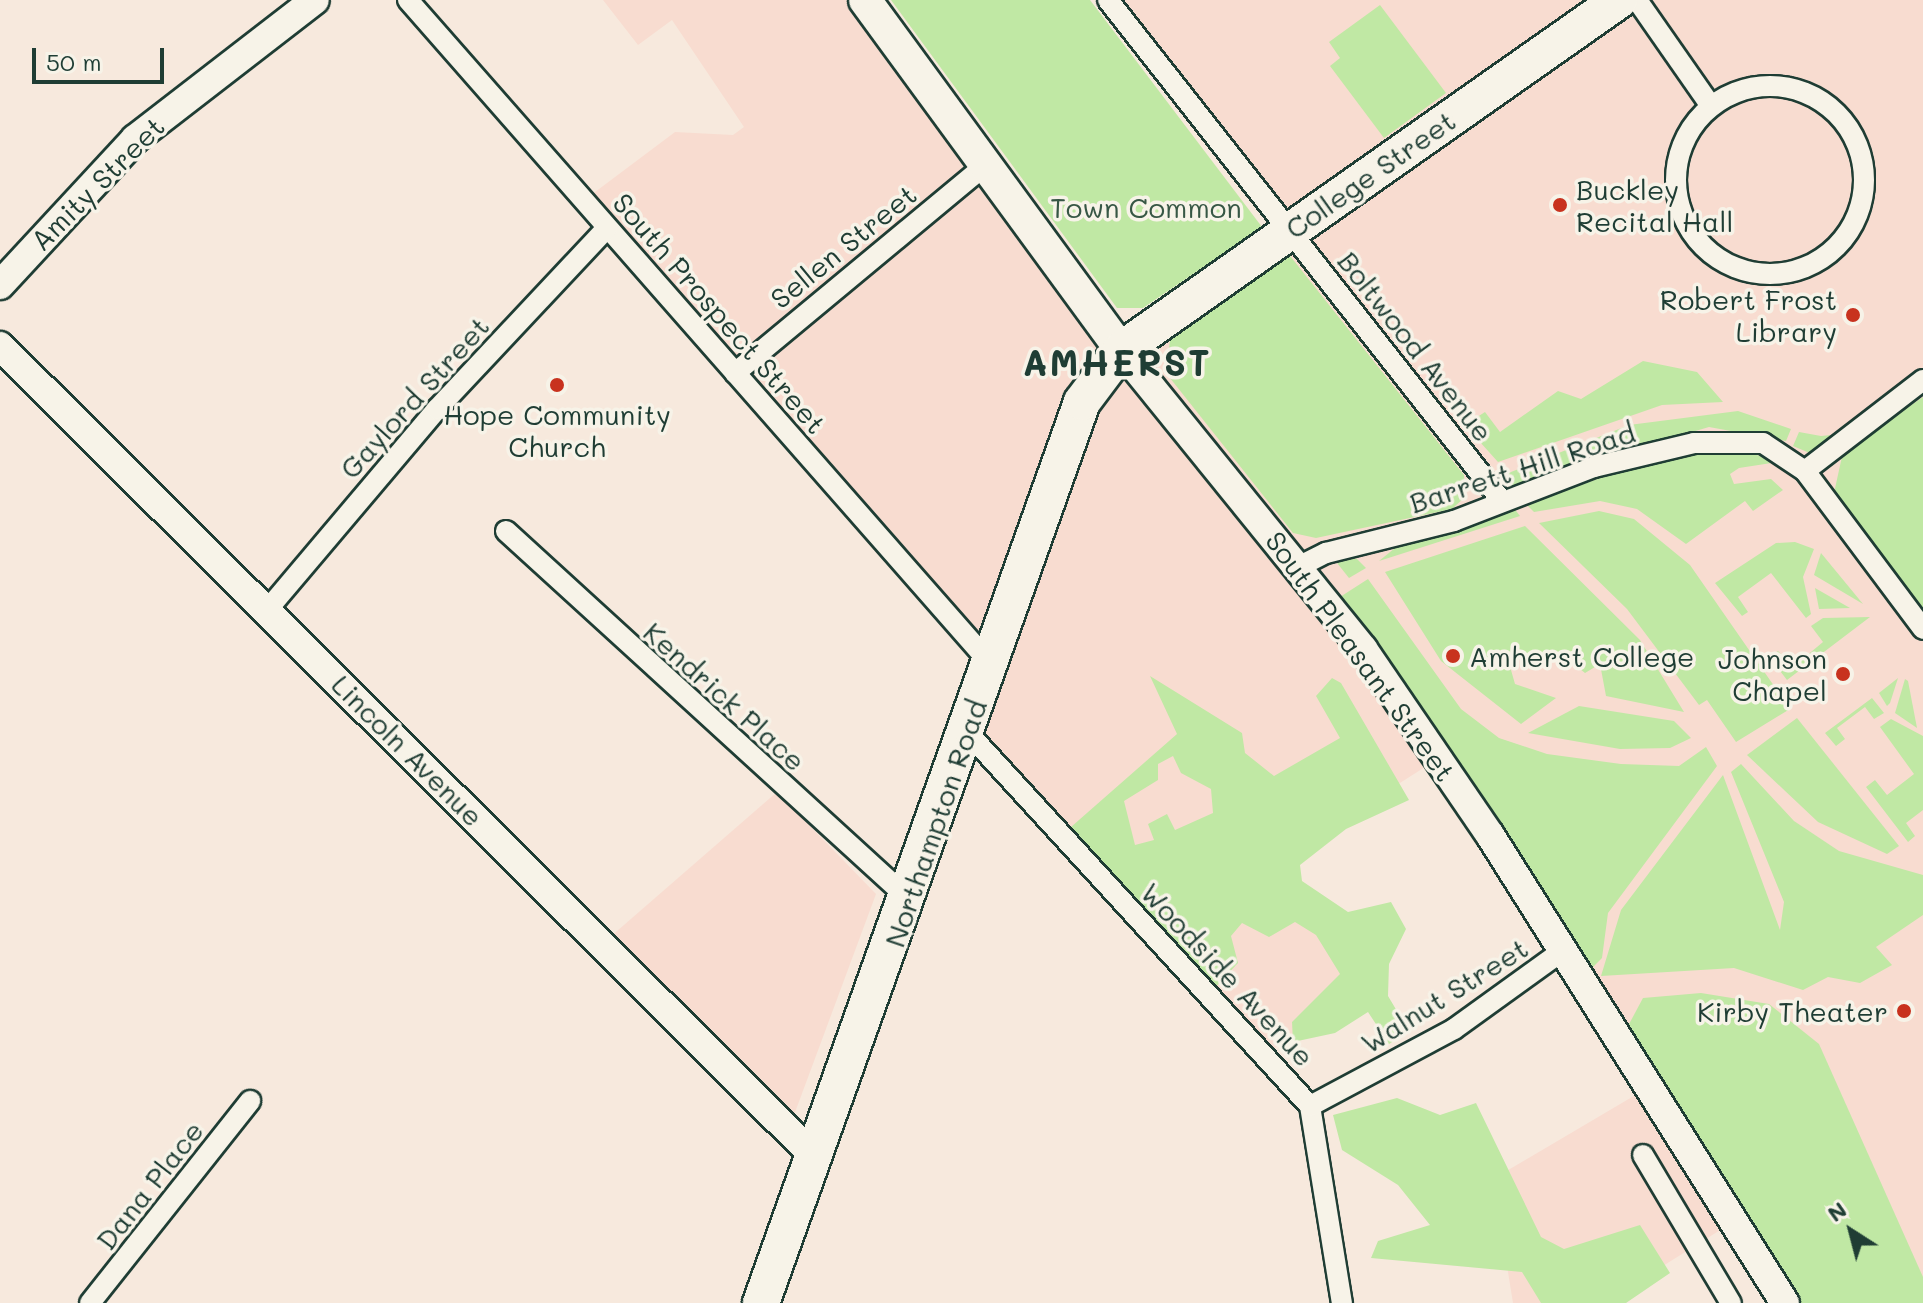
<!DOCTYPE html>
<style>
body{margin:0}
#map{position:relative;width:1923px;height:1303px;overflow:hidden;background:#f7e9dd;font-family:Mali,sans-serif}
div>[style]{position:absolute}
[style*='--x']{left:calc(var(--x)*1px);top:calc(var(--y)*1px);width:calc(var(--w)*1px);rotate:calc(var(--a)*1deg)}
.built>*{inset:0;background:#f8dcd0}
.green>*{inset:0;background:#c0e8a4}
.roads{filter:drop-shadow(2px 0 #1f3d34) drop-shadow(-2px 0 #1f3d34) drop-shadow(0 2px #1f3d34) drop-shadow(0 -2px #1f3d34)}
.street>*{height:20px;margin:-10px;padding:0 10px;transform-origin:10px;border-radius:10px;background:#f7f3e8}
.street>.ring{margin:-10px;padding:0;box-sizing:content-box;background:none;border:20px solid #f7f3e8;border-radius:50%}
.secondary>*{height:28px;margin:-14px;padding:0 14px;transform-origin:14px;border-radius:14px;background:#f7f3e8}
.primary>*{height:32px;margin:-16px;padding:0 16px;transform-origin:16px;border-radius:16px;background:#f7f3e8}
.highway>*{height:36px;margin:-18px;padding:0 18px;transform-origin:18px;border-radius:18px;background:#f7f3e8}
.dots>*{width:22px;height:22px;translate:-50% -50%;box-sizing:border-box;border:4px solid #f7f3e8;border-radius:50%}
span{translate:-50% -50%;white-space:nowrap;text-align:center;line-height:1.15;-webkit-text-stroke:7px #f7f3e8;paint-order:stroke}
.street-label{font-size:28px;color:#1f3d34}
.poi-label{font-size:28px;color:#1f3d34}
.left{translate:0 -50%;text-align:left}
.right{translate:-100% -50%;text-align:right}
.park-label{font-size:28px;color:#375745}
.district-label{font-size:36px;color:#1f3d34;font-weight:700;letter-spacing:2px}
.north{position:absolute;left:1811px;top:1191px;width:80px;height:80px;-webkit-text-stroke:6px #f7f3e8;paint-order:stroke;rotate:324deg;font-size:22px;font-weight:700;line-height:32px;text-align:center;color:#1f3d34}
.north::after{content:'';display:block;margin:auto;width:28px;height:36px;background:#1f3d34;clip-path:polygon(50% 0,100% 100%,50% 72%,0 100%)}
.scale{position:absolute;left:32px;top:48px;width:132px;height:36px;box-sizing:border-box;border:4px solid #1f3d34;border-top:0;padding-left:10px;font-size:24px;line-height:28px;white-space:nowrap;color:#1f3d34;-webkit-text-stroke:6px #f7f3e8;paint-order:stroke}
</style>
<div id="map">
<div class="built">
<i style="clip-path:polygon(603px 0,865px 0,1122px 350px,1288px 230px,1108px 0,1923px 0,1923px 1303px,1784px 1303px,1733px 1222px,1604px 1303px,1513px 1303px,1493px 1179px,1649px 1087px,1436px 760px,1276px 862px,1366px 989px,1264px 1055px,969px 734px,990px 663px,583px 201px,675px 132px,733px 135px,744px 127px,672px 20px,638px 45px)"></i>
<i style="clip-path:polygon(777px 792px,876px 894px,794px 1115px,609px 938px)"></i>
</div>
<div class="green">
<i style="clip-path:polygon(891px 0,1090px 0,1262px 227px,1143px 308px,1117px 308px)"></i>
<i style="clip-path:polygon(1380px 5px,1446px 93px,1384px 138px,1330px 66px,1340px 58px,1329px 42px)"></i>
<i style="clip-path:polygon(1287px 252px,1464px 475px,1465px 497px,1452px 509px,1316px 538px,1293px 533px,1166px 373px,1171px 332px)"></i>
<i style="clip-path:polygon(1643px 361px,1697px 372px,1723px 402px,1662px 405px,1498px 462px,1462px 422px,1467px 410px,1474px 419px,1485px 412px,1500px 432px,1558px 391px,1581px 399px)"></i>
<i style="clip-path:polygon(1923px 397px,1923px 618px,1834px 493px,1843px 452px)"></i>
<i style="clip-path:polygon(1738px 411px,1791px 429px,1786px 441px,1709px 427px,1510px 486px,1501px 476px,1629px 425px)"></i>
<i style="clip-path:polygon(1799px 432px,1821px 436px,1841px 434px,1812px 454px,1793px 446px)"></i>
<i style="clip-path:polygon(1739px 449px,1778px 462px,1739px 468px,1730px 474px,1734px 484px,1771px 479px,1783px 490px,1753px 511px,1745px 501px,1686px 544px,1637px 509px,1600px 501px,1534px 512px,1526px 504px,1672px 453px)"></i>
<i style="clip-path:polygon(1513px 507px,1520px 516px,1379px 561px,1395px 548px)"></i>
<i style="clip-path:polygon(1599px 511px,1634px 519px,1690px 565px,1790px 709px,1736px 742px,1707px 700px,1699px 705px,1627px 609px,1539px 523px)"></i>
<i style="clip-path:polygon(1525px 526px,1640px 640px,1684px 712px,1606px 696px,1600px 664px,1585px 673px,1563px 655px,1520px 654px,1509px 663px,1515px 684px,1556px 698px,1521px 724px,1441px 661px,1385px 572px)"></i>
<i style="clip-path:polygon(1795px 542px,1814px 549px,1803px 577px,1811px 614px,1806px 618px,1771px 573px,1738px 597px,1748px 612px,1742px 616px,1715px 583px,1776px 543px)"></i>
<i style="clip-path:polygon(1821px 553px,1863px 604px,1814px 575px)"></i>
<i style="clip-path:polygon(1346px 557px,1357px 559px,1366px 568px,1349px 578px,1337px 563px)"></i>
<i style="clip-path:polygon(1368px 579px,1461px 709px,1499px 738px,1547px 754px,1621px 764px,1679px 766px,1706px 747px,1717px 766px,1608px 913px,1602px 958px,1593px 967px,1340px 597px)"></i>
<i style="clip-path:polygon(1815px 588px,1850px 608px,1819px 609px)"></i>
<i style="clip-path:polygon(1870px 617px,1787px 680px,1770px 658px,1778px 651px,1793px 667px,1823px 642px,1811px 626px,1823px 618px)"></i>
<i style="clip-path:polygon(evenodd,1150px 676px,1242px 733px,1245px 753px,1274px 776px,1340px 738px,1316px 696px,1332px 678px,1341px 683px,1409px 800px,1346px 829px,1300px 865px,1302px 881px,1348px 912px,1391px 902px,1406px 929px,1389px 964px,1388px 996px,1409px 1031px,1389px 1044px,1368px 1012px,1335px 1033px,1293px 1042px,1292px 1022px,1340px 974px,1316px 935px,1295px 922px,1269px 937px,1242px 923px,1231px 936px,1238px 963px,1213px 990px,1071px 827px,1177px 734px,1150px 676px,1173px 756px,1181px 773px,1211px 789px,1213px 813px,1175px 830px,1167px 814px,1148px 824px,1154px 840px,1135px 845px,1124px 801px,1158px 780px,1158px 764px,1173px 756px)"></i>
<i style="clip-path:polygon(1898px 678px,1890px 703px,1887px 706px,1879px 693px)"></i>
<i style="clip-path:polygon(1905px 679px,1908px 681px,1917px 728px,1895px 713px)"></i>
<i style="clip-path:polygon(1872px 698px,1884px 713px,1874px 719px,1865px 707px,1837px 728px,1845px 739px,1836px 746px,1825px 733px)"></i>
<i style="clip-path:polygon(1579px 706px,1674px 721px,1691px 738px,1670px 748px,1620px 749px,1528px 733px)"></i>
<i style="clip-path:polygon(1797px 718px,1899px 846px,1887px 854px,1818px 822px,1747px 755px)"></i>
<i style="clip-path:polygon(1891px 719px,1923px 736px,1923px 810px,1906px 823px,1915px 836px,1908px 842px,1866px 787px,1875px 780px,1887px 795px,1914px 774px,1880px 727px)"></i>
<i style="clip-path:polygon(1741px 764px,1794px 821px,1839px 851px,1923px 875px,1923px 915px,1876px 947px,1892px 965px,1860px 983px,1828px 977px,1803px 990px,1734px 968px,1601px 976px,1621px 910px,1723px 775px,1780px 930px,1784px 902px,1731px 772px)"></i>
<i style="clip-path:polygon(1701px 993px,1769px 1004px,1819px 1044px,1923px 1277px,1923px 1303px,1800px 1303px,1628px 1026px,1643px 998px)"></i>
<i style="clip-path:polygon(1397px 1098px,1440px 1115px,1476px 1103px,1541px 1237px,1564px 1249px,1640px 1225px,1670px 1273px,1626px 1303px,1541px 1303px,1522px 1272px,1371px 1258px,1378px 1241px,1430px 1225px,1398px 1185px,1342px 1150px,1333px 1115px)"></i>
</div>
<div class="roads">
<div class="street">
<i style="--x:408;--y:0;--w:882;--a:48.72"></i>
<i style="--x:1108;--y:0;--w:637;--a:51.82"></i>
<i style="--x:1637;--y:0;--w:129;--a:55.1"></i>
<i class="ring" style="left:1676px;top:86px;width:168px;height:168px"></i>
<i style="--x:735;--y:373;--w:327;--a:-39.7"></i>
<i style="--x:1923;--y:380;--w:149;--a:142.4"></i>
<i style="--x:1805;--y:471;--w:197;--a:53.2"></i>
<i style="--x:506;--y:531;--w:546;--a:42.4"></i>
<i style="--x:1300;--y:566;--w:29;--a:-27"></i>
<i style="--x:1326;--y:553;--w:132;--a:-14"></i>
<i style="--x:1454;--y:521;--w:150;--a:-21.1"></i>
<i style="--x:1594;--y:467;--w:103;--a:-13.5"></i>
<i style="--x:1694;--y:443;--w:69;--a:0"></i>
<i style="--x:1763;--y:443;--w:50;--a:33.7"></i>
<i style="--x:268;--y:609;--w:262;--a:-49.8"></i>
<i style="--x:437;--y:409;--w:248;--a:-46.8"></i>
<i style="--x:969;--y:734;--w:505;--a:47.49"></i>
<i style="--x:1310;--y:1106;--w:200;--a:80.8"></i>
<i style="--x:1310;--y:1106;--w:163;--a:-28.1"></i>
<i style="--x:1454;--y:1029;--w:133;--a:-35.8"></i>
<i style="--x:1643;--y:1155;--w:172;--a:59.3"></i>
<i style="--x:90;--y:1303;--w:258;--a:-51.6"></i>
</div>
<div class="secondary">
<i style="--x:0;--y:285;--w:199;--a:-47.2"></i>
<i style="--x:135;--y:139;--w:227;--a:-37.7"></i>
<i style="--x:0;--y:346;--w:1150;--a:44.86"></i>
<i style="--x:1121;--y:350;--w:385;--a:51"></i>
<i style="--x:1363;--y:649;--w:225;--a:55.7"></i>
<i style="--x:1490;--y:835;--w:553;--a:57.78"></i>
</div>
<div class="primary">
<i style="--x:865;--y:0;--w:434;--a:53.8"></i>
</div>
<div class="highway">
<i style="--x:761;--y:1303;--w:956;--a:-70.39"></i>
<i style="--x:1082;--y:402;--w:65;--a:-53.1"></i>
<i style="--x:1121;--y:350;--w:609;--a:-35.1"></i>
</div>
</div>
<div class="dots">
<i style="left:1560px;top:205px;background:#c8321e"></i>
<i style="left:1853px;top:315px;background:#c8321e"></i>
<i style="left:557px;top:385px;background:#c8321e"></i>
<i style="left:1453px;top:656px;background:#c8321e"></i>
<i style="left:1843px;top:674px;background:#c8321e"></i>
<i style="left:1904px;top:1011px;background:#c8321e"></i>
</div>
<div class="street-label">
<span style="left:1370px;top:174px;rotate:-35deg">College Street</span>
<span style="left:97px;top:183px;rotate:-45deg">Amity Street</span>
<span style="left:843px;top:246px;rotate:-39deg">Sellen Street</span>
<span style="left:720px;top:313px;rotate:49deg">South Prospect Street</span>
<span style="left:1416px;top:346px;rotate:52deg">Boltwood Avenue</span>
<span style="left:414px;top:397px;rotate:-48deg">Gaylord Street</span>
<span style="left:1522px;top:467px;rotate:-18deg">Barrett Hill Road</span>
<span style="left:1361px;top:656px;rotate:54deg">South Pleasant Street</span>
<span style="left:725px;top:696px;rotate:42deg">Kendrick Place</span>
<span style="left:408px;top:750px;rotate:45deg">Lincoln Avenue</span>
<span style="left:935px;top:823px;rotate:-71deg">Northampton Road</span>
<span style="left:1228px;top:974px;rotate:47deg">Woodside Avenue</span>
<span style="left:1444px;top:995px;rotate:-32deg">Walnut Street</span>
<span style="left:149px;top:1185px;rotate:-52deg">Dana Place</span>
</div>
<div class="poi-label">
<span class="left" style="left:1576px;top:205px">Buckley<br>Recital Hall</span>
<span class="right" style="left:1837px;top:315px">Robert Frost<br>Library</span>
<span style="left:557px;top:430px">Hope Community<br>Church</span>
<span class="left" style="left:1469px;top:656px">Amherst College</span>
<span class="right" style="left:1827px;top:674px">Johnson<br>Chapel</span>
<span class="right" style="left:1888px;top:1011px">Kirby Theater</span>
</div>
<div class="park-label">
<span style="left:1146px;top:207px">Town Common</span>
</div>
<div class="district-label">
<span style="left:1117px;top:362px">AMHERST</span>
</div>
<div class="north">N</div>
<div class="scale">50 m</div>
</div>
